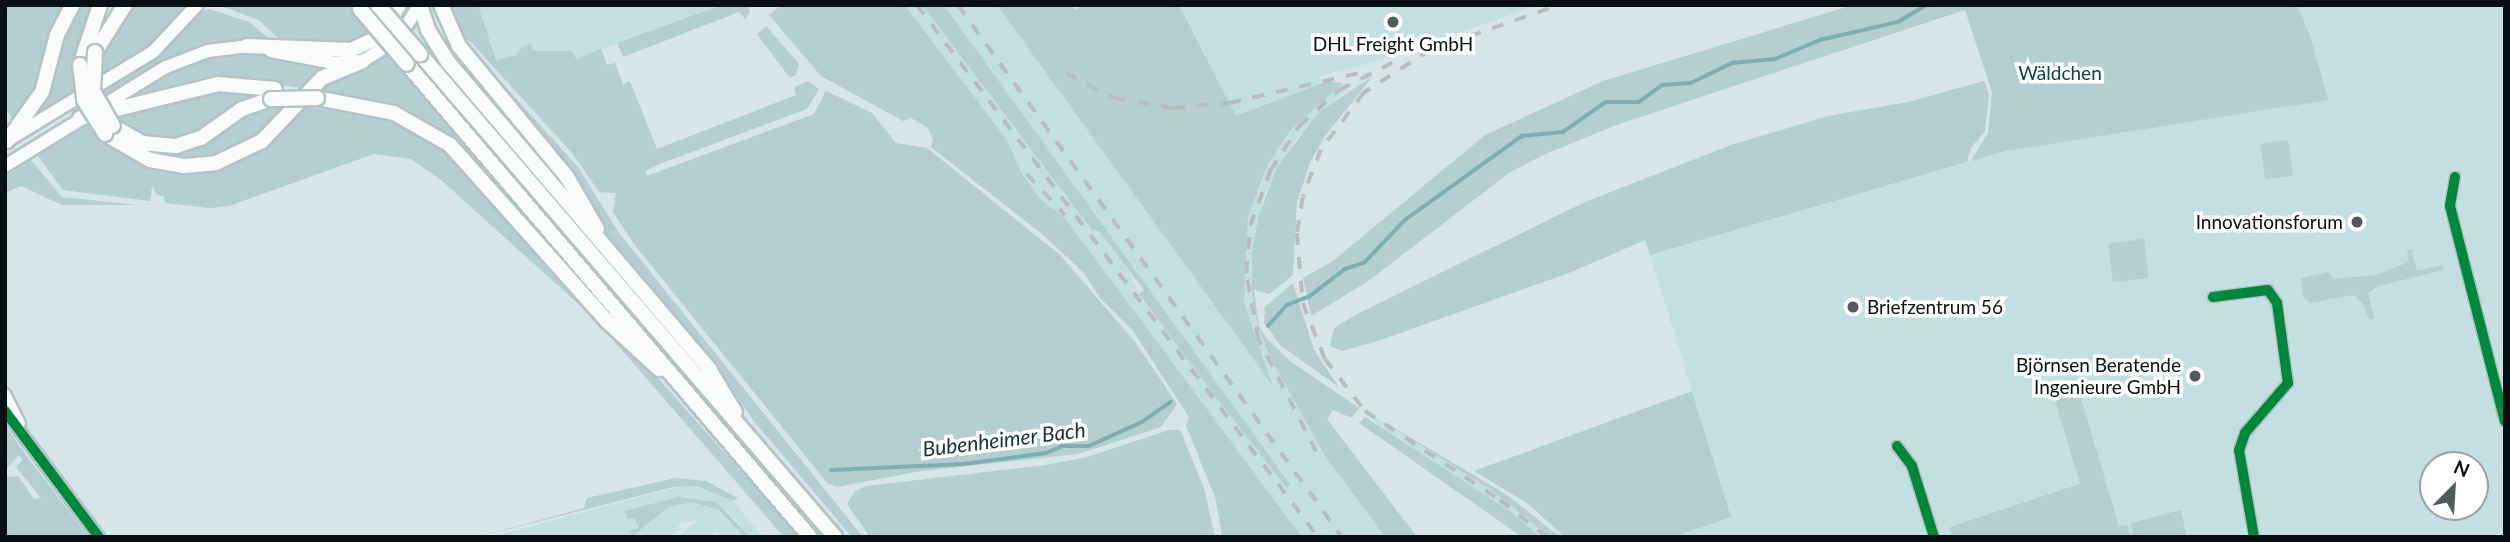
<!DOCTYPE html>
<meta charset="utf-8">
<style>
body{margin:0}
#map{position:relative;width:2510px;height:542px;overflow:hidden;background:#d6e5e7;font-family:Lato,sans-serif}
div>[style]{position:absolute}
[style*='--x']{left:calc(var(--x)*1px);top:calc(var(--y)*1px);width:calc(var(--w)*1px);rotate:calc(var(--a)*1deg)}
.built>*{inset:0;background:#c3dfe2}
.green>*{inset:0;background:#b4ced1;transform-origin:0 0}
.stream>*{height:3.5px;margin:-1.75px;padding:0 1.75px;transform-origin:1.75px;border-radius:1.75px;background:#7eaeb3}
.roads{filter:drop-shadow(2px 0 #b5c2c3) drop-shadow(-2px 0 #b5c2c3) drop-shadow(0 2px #b5c2c3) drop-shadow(0 -2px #b5c2c3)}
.minor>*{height:8px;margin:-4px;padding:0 4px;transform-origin:4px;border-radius:4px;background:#f9fbfb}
.tertiary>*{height:10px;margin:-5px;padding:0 5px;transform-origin:5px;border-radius:5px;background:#f9fbfb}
.secondary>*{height:12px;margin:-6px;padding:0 6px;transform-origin:6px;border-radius:6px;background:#f9fbfb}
.primary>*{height:12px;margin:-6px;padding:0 6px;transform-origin:6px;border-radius:6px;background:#f9fbfb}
.trunk>*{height:14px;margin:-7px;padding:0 7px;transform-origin:7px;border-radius:7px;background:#f9fbfb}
.rail>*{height:3.5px;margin-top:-1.75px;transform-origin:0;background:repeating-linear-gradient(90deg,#b9bdbd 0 12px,transparent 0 24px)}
.bridges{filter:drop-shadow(2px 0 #b5c2c3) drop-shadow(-2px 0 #b5c2c3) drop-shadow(0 2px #b5c2c3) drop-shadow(0 -2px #b5c2c3)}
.trunk-bridge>*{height:14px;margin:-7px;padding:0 7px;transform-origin:7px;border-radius:7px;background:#f9fbfb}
.cycleway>*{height:10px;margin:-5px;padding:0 5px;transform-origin:5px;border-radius:5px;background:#00873e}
.dots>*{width:19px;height:19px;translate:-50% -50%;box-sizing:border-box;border:4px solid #fff;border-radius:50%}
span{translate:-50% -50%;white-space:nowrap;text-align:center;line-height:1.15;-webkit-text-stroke:7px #fff;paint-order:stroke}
.poi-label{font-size:19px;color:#071113}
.right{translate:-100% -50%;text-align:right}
.left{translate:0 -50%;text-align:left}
.park-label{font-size:19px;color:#0a454a}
.water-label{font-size:21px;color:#143337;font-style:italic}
.frame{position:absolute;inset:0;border:7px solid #071113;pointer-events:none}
.north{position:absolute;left:2419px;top:451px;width:70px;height:70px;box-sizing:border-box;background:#fff;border:2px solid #9ca0a1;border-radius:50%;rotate:24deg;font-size:19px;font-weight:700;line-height:28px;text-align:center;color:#071113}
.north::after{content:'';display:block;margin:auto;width:24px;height:32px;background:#4f5b5d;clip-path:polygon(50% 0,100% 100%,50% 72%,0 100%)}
</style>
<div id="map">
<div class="built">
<i style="clip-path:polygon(478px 5px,722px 5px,575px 59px,533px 51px,531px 45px,517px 55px,496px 60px)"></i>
<i style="clip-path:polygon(905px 5px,922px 5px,1092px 230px,1099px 231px,1129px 272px,1139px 295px,1286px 487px,1290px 483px,1250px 428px,944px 5px,997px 5px,1275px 384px,1256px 347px,1244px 303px,1248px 217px,1268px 166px,1290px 131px,1343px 83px,1348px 89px,1296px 139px,1264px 195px,1252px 252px,1252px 294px,1257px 324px,1270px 357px,1325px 456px,1385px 537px,1302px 537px,1065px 218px,1041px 200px,1021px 172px,1007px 140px)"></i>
<i style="clip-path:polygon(1179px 5px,1538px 5px,1385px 59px,1320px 76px,1321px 84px,1236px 116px)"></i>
<i style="clip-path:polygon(evenodd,2297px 5px,2505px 5px,2505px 537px,1673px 537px,1731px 516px,1650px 255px,2006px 151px,2327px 100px,2311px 38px,2297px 5px,2433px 465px,2475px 465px,2475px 507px,2433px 507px,2433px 465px)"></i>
<i style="clip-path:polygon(1356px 405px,1491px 490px,1550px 537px,1541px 537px,1511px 512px,1390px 435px)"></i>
<i style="clip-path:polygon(685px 485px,711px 489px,733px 501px,763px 537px,750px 537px,729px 512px,687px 496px,624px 511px,627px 519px,634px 517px,638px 529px,630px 531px,632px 537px,491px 537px)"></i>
<i style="clip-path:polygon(692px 502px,719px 510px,744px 537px,721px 537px,716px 531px,712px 532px,716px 537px,677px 537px,699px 520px,676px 524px,681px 529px,671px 537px,635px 534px,668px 507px)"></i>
</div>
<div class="green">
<i style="clip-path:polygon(5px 5px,66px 5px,41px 82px,14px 121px,5px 108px)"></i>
<i style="clip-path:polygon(78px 5px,95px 5px,77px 52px,76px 92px,37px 115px,59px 46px)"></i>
<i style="clip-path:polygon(130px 5px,189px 5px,146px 50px,96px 77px,97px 61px)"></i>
<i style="clip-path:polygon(218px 5px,349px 5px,374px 35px,352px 45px,283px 42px,257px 19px)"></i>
<i style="clip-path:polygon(446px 5px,478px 5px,496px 60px,517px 55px,522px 47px,531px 44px,533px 51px,572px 51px,576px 59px,601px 49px,607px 65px,615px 63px,623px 84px,630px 81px,657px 149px,796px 95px,794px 87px,808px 81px,819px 89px,807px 109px,657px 165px,645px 171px,647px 176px,814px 114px,826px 91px,872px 113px,896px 143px,927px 148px,1060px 255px,1135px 342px,1177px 404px,1161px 427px,1078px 454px,921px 471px,837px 487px,828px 484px,634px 244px,613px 212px,616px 193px,599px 192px,573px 154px,470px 41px,459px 37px)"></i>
<i style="clip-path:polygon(722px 5px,748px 5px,750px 11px,745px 19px,739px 12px,623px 57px,617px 43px)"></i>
<i style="clip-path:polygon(781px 5px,905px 5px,1007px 140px,1021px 172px,1041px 200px,1065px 218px,1302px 537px,1222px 537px,1216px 500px,1186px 425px,1189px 417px,1133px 331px,1101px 299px,1083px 272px,1042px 234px,931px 147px,933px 139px,928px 128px,911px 118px,903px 121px,821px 76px,769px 15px)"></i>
<i style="clip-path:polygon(922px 5px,944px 5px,1290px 484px,1286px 487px,1215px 396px,1139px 294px,1144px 290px,1099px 231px,1092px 230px)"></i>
<i style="clip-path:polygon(997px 5px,1072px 5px,1075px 10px,1084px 5px,1179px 5px,1236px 116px,1328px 81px,1343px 83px,1290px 131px,1267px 166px,1248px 217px,1244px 303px,1273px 386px)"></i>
<i style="clip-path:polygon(1853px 5px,2297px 5px,2311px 38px,2328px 100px,2006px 151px,1971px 161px,1988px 133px,1992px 92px,1965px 10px,1619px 124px,1543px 155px,1509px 173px,1367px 282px,1311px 316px,1303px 278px,1333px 261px,1485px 135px,1603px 81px)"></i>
<i style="clip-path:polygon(210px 9px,249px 22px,270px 40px,195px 48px,102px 96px,101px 91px,166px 50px,198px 12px)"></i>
<i style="clip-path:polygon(766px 26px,799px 64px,796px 75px,790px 78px,757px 34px)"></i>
<i style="clip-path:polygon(464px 41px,578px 167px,619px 233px,863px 537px,852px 537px,753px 420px,712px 359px,608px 235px,590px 204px)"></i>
<i style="clip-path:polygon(250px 52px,326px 67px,302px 88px,226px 78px,167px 88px,115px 105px,179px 68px,218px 55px)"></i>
<i style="clip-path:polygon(389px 53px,470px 149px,466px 151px,445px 134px,319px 92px,336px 78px)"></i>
<i style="clip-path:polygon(1373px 76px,1325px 136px,1310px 163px,1297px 202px,1293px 275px,1269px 294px,1254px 290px,1259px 326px,1267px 339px,1290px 361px,1359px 408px,1352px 418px,1333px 410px,1327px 419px,1417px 537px,1385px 537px,1325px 456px,1270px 357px,1257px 324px,1252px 294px,1252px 252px,1259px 215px,1277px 167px,1319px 112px)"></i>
<i style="clip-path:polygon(1984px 81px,1989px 95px,1985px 131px,1971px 148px,1967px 162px,1650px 255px,1645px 240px,1569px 273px,1381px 340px,1342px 351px,1330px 346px,1334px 328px,1359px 313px,1585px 202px,1731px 145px,1828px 116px,1908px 102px)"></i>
<i style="clip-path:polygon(209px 90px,274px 92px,186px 140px,147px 140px,110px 116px)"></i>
<i style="clip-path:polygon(289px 104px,262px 135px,209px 160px,160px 159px,110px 129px,157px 151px,269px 105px)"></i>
<i style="clip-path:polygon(301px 106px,380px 117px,418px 133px,450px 155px,650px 369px,799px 537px,784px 537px,594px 318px,441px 180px,411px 159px,374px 154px,229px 206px,210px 208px,165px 203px,164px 196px,157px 195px,152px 187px,150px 201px,63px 190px,37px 155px,89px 124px,120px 152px,151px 166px,213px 170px,254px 153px)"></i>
<i style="left:2288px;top:140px;width:36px;height:28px;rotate:82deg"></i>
<i style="clip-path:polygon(31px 160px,62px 197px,138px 205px,62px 205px,21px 186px,5px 193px,5px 176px)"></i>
<i style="left:2144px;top:239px;width:39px;height:36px;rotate:83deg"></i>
<i style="clip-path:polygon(2412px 249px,2417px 271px,2443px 265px,2444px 270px,2378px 286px,2368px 293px,2374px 318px,2369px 320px,2364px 305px,2354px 295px,2310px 303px,2303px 297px,2301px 278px,2329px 272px,2333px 279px,2376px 275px,2409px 262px,2407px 250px)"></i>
<i style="clip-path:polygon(1293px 283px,1314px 350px,1339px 387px,1281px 346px,1264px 323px,1265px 307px)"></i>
<i style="clip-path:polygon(2075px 378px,2119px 526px,2127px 524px,2131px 537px,1952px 537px,1949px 528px,1953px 526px,2080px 484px,2051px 386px)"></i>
<i style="clip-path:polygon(1692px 391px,1731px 517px,1673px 537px,1565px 537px,1527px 503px,1474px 471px)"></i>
<i style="clip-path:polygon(1365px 417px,1511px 512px,1541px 537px,1522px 537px,1359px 423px)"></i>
<i style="clip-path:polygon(1376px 417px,1507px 495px,1560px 537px,1550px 537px,1491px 490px)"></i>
<i style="clip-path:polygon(5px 425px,28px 458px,89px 537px,5px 537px,5px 477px,18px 476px,34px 499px,41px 498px,16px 467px,22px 460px,19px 455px,5px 470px)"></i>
<i style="clip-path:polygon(1169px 430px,1180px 430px,1204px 488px,1215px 537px,870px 537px,847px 504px,855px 491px,866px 486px,1046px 465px,1087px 457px)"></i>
<i style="clip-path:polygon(676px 478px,706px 481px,738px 498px,733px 501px,697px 486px,673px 487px,478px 537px,584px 508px,587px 498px)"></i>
<i style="clip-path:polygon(679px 497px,716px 502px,750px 537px,744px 537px,719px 510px,692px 502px,668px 507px,632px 537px,630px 531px,638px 528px,635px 518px,627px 519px,624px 511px)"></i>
<i style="clip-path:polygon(2181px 510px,2187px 537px,2133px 537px,2131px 523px)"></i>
</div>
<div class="stream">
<i style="--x:1268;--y:326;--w:28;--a:-48"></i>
<i style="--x:1287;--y:305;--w:25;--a:-21"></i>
<i style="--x:1310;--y:296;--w:44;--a:-37.6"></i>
<i style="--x:1345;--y:269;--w:20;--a:-18"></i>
<i style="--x:1364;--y:263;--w:59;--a:-46.4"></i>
<i style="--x:1405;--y:220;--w:144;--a:-35.7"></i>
<i style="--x:1522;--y:136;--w:41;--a:-5.6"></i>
<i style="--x:1563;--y:132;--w:52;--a:-34.9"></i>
<i style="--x:1606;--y:102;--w:33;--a:0"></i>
<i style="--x:1639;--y:102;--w:29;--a:-36"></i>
<i style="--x:1662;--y:85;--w:29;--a:-4"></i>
<i style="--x:1691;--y:83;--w:46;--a:-26"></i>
<i style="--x:1732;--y:63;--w:43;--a:-5.3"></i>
<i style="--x:1775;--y:59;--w:49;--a:-22.9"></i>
<i style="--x:1820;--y:40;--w:80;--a:-13"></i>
<i style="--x:1898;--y:22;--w:33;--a:-31"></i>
<i style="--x:831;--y:470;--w:133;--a:-2.6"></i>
<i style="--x:964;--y:464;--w:83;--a:-7.6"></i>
<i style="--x:1046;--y:453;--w:18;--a:-22"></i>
<i style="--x:1063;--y:446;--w:26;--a:0"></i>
<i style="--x:1089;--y:446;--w:58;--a:-24.4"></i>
<i style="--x:1142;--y:422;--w:35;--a:-35"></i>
</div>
<div class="roads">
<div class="minor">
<i style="--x:2455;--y:177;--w:29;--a:100"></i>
<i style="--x:2450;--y:206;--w:222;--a:75.7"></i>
<i style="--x:2213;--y:297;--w:55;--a:-7.3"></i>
<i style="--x:2268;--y:290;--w:16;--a:55"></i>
<i style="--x:2277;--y:303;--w:81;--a:82.2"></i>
<i style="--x:2288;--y:383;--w:66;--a:130.7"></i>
<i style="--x:2245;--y:433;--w:18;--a:109"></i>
<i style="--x:2239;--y:450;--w:88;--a:80.2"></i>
<i style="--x:1897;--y:446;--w:25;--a:53"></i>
<i style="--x:1912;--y:466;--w:74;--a:72.8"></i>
</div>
<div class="tertiary">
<i style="--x:5;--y:394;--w:33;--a:63"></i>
<i style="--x:5;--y:411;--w:157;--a:53.3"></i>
</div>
<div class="secondary">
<i style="--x:271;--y:51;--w:64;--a:10.8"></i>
<i style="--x:334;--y:63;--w:29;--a:-4"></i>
<i style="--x:363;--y:61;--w:41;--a:-32.2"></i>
<i style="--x:398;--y:39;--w:40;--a:-58"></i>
</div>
<div class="primary">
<i style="--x:8;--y:140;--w:170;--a:-31.3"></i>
<i style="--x:153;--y:52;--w:64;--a:-46.9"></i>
<i style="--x:5;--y:166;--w:189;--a:-31.6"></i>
<i style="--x:166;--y:67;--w:45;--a:-20.9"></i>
<i style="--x:208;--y:51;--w:39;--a:-7"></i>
</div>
<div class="trunk">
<i style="--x:420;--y:5;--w:26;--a:72"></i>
<i style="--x:428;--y:30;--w:39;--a:58"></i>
<i style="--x:449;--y:63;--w:402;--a:49.6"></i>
<i style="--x:709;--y:369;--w:50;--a:58.8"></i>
<i style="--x:441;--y:5;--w:45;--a:66.3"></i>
<i style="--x:459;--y:46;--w:170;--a:50.5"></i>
<i style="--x:567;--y:177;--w:60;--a:60"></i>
<i style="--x:247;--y:46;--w:104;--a:2.2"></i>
<i style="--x:351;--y:50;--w:31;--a:-25"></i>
<i style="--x:379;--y:37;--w:38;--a:-58"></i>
<i style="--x:95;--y:52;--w:56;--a:-57.4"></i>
<i style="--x:420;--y:54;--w:637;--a:49.33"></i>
<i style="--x:407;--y:64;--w:621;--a:49.57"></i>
<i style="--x:80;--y:65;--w:63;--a:-71.6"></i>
<i style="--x:317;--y:98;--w:78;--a:11"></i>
<i style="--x:394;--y:113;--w:64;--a:29.7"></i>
<i style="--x:450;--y:145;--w:236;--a:48.3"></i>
<i style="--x:607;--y:321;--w:71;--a:42.7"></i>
<i style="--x:80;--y:118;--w:142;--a:-13.8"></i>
<i style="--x:218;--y:84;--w:57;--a:5"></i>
<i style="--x:113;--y:126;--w:34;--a:30"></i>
<i style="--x:142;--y:143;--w:34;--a:5"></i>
<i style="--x:176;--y:146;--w:26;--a:-18"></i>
<i style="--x:201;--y:138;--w:50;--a:-35.3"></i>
<i style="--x:242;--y:109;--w:31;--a:-19"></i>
<i style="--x:105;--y:134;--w:52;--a:30"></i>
<i style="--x:150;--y:160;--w:35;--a:10"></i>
<i style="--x:184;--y:166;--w:32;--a:-5"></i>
<i style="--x:216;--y:163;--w:51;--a:-25.6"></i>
<i style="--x:262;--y:141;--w:87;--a:-46.4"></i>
<i style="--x:322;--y:78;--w:44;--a:-22.5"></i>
<i style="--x:7;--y:141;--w:60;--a:-54.5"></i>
<i style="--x:42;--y:92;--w:59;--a:-75.3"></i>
<i style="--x:57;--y:35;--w:34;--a:-63"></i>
</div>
</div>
<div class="rail">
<i style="--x:917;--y:5;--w:666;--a:52.99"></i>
<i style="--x:958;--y:5;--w:656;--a:54.18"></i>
<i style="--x:1431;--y:50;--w:80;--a:147.3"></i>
<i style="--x:1364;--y:93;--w:71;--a:127"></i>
<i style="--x:1321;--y:150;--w:50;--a:111"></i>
<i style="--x:1303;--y:197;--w:36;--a:99"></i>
<i style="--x:1297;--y:233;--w:70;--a:85.1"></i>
<i style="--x:1303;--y:303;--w:60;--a:68.6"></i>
<i style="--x:1325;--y:359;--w:66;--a:52.4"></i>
<i style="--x:1365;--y:411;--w:162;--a:33.4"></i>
<i style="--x:1500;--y:500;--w:60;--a:38.2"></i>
<i style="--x:1424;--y:52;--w:143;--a:-19.2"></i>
<i style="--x:1066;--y:73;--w:54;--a:27.5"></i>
<i style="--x:1114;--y:98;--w:60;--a:9.6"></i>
<i style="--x:1173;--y:108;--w:56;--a:-5.1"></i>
<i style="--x:1229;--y:103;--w:133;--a:-13"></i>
<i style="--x:1027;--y:174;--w:56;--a:47.2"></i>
<i style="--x:1316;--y:452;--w:127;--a:-117.2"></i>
<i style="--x:1258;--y:339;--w:67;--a:-100.3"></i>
<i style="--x:1246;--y:273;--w:47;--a:-85.1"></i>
<i style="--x:1250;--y:226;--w:59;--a:-70"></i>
<i style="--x:1270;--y:171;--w:54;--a:-57.2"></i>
<i style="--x:1299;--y:126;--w:54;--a:-42"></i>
<i style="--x:1339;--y:90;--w:62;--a:-27"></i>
</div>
<div class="bridges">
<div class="trunk-bridge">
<i style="--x:378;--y:5;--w:65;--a:49.4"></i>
<i style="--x:360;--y:9;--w:72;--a:49.5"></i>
<i style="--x:95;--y:52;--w:39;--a:93"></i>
<i style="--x:93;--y:91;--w:40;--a:60.3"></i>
<i style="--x:80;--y:65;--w:35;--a:83"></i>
<i style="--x:84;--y:100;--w:40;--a:58"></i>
<i style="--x:271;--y:99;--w:46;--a:-1.2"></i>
</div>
</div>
<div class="cycleway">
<i style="--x:2455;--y:177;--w:29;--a:100"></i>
<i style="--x:2450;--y:206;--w:222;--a:75.7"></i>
<i style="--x:2213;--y:297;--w:55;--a:-7.3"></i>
<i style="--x:2268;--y:290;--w:16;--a:55"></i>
<i style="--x:2277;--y:303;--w:81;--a:82.2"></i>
<i style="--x:2288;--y:383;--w:66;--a:130.7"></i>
<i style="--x:2245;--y:433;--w:18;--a:109"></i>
<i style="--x:2239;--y:450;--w:88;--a:80.2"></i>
<i style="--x:5;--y:411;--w:157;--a:53.3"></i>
<i style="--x:1897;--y:446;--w:25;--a:53"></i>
<i style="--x:1912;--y:466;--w:74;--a:72.8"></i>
</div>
<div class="dots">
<i style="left:1393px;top:22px;background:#4f5b5d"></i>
<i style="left:2357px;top:222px;background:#4f5b5d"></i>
<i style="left:1853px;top:307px;background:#4f5b5d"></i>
<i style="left:2195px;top:376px;background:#4f5b5d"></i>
</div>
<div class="poi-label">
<span style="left:1393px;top:44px">DHL Freight GmbH</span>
<span class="right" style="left:2343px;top:222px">Innovationsforum</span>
<span class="left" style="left:1867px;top:307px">Briefzentrum 56</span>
<span class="right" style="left:2181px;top:376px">Björnsen Beratende<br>Ingenieure GmbH</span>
</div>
<div class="park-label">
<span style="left:2060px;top:73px">Wäldchen</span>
</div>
<div class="water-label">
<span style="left:1004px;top:439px;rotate:-7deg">Bubenheimer Bach</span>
</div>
<div class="frame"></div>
<div class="north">N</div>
</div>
